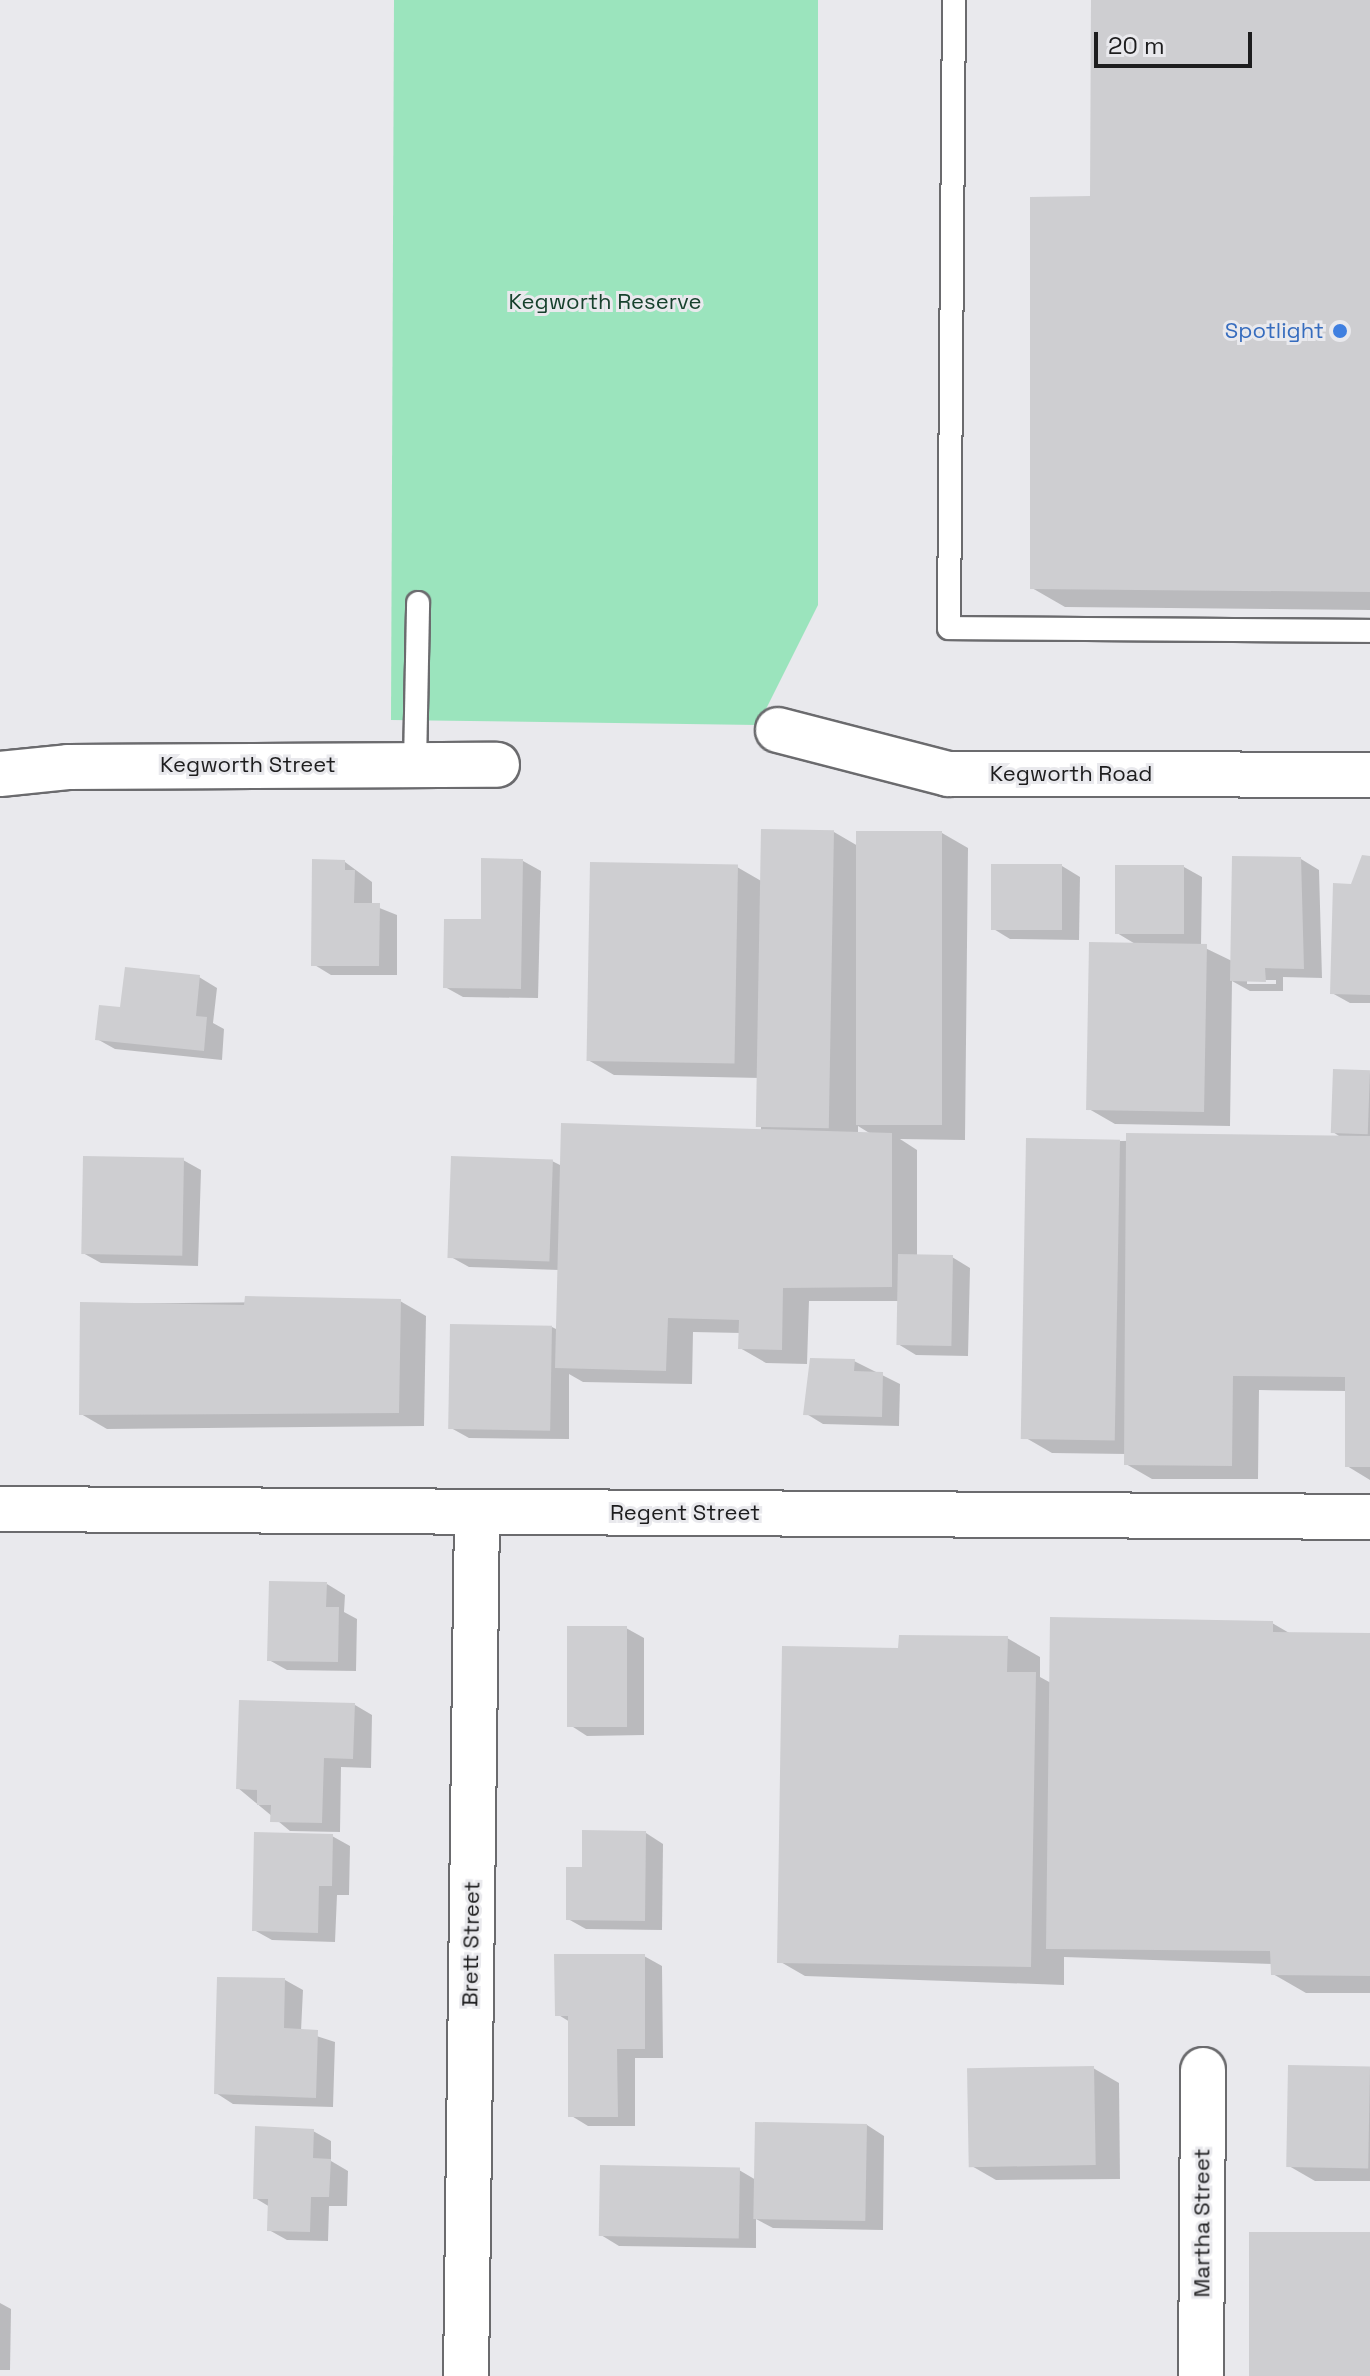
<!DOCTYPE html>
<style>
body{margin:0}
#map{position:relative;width:1370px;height:2376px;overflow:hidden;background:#e9e9ed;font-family:"Space Grotesk",sans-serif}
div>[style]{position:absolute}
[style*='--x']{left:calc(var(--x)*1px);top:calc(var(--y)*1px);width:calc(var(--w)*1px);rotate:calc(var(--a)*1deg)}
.green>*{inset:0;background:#9be4bd}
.shadow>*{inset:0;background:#0003}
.building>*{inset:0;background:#ceced1;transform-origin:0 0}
.roads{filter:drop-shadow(2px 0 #6b6b6e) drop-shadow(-2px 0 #6b6b6e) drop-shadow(0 2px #6b6b6e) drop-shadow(0 -2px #6b6b6e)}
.lane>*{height:22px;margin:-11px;padding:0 11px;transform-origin:11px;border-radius:11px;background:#fff}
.street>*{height:44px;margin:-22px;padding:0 22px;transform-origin:22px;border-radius:22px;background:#fff}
.dots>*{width:22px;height:22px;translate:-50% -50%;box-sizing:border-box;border:4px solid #e9e9ed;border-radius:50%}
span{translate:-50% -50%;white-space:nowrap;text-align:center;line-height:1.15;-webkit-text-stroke:6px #e9e9ed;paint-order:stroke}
.park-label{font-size:22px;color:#17412d}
.shop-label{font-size:22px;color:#366cbe}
.right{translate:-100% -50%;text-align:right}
.street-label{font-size:22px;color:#1d1d1e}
.scale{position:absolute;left:1094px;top:32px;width:158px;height:36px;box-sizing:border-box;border:4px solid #1d1d1e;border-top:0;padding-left:10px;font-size:24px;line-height:28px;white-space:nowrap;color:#1d1d1e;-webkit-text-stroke:6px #e9e9ed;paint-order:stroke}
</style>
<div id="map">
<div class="green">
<i style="clip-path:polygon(394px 0,818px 0,818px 605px,758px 725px,391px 720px)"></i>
</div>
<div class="shadow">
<i style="clip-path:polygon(1093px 0,1370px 0,1370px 610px,1065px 607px,1032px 588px,1092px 198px)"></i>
<i style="clip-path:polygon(evenodd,834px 832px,858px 846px,942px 833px,968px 848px,965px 1140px,900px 1139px,917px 1150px,917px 1257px,952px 1257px,970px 1268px,968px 1356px,916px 1355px,898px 1344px,899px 1301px,809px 1301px,807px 1364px,766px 1363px,740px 1348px,741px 1333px,693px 1332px,692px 1384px,583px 1382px,569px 1374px,569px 1439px,469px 1438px,451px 1428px,552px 1327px,558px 1330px,559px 1270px,469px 1267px,451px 1257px,552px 1161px,562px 1166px,761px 1130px,761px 1078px,614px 1075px,588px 1060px,737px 867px,763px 882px,834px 832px,858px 1126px,871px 1134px,858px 1133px,858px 1126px)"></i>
<i style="clip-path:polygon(1370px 858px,1370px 1003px,1350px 1003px,1332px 993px,1352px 886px)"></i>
<i style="clip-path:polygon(evenodd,1301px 859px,1319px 870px,1322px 978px,1283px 977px,1283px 991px,1250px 991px,1232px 981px,1230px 1126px,1115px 1124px,1089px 1109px,1137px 945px,1117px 933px,1184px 867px,1202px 877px,1201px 946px,1232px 961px,1301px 859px,1247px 980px,1276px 980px,1276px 984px,1247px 984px,1247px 980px)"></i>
<i style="clip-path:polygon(523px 861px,541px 871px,538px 998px,463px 997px,445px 987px)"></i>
<i style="clip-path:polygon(345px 862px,372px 882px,372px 905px,397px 915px,397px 975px,331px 975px,313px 964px)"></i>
<i style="clip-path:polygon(1062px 866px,1080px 877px,1079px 940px,1010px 939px,992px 928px)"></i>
<i style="clip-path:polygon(199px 977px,217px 988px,213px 1023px,224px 1029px,222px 1060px,115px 1049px,97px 1039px,122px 1010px)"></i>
<i style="clip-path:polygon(1370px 1072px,1370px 1480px,1347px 1466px,1347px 1391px,1259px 1390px,1258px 1479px,1152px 1479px,1126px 1464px,1126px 1454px,1052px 1453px,1026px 1438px,1120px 1141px,1342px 1138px,1333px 1132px)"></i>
<i style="clip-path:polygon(183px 1160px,201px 1170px,198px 1266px,101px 1263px,83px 1253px)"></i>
<i style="clip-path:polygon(400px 1301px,426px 1316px,424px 1426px,107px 1429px,81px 1414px,82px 1304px)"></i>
<i style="clip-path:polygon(811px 1360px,854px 1361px,900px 1384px,899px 1426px,823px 1424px,805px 1413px)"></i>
<i style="clip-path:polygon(327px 1584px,345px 1595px,344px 1612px,357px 1619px,356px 1671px,287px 1670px,269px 1660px)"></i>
<i style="clip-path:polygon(1272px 1623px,1291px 1634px,1370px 1635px,1370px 1993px,1306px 1993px,1273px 1974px,1273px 1964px,1064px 1957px,1064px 1985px,805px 1976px,779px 1961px,900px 1650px,1007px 1638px,1040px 1657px,1040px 1677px,1051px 1683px)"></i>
<i style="clip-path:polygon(626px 1628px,644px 1638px,644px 1735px,587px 1736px,570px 1725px)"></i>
<i style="clip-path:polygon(355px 1705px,372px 1715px,371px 1768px,341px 1767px,340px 1832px,290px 1831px,238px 1788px)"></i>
<i style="clip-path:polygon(646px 1833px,663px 1844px,662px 1930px,586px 1929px,568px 1919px,584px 1869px)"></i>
<i style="clip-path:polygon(332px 1836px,350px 1846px,349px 1895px,337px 1895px,335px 1942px,272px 1940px,254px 1930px)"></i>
<i style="clip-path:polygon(644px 1956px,662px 1966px,663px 2058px,635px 2058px,635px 2126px,588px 2126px,570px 2115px,570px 2022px,557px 2014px)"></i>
<i style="clip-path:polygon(285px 1980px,303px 1990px,301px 2031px,335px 2042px,333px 2107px,233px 2104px,216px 2093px)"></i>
<i style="clip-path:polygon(1093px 2068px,1119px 2083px,1120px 2179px,996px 2180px,970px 2165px)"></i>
<i style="clip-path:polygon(1370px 2068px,1370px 2181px,1315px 2181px,1289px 2166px)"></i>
<i style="clip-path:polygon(867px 2125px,884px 2136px,883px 2230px,773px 2228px,756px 2219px,756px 2248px,619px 2246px,601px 2235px,739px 2170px,756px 2180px)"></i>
<i style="clip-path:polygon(313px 2131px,331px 2141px,331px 2161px,348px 2171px,347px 2206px,329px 2206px,328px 2241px,287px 2240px,269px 2230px,270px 2207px,255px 2198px)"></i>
<i style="clip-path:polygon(0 2303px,11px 2309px,10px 2370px,0 2370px)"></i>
</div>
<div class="building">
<i style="clip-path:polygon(1091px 0,1370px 0,1370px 592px,1030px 589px,1030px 197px,1090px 196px)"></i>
<i style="left:761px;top:829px;width:73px;height:298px;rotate:1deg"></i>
<i style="left:856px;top:831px;width:86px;height:294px"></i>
<i style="clip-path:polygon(1362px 855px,1370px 856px,1370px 995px,1330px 994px,1333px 883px,1351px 884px)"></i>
<i style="clip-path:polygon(1232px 856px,1301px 857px,1304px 969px,1265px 968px,1266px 982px,1230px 981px)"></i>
<i style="clip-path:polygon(481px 858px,523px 859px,521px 989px,443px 988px,444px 919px,481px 919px)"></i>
<i style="clip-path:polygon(312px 859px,345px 860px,345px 870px,355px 870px,354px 903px,380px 903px,379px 966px,311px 966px)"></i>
<i style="left:590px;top:862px;width:148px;height:199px;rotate:1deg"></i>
<i style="left:991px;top:864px;width:71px;height:66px"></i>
<i style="left:1115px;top:865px;width:69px;height:69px"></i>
<i style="left:1089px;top:942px;width:118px;height:168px;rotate:1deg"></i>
<i style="clip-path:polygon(125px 967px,200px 975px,196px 1016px,207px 1017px,204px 1051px,95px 1040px,99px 1005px,120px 1007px)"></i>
<i style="left:1333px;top:1069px;width:37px;height:64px;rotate:2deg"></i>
<i style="clip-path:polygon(561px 1123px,892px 1133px,892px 1287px,783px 1288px,782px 1350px,738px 1349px,739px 1320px,668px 1318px,666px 1371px,555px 1368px)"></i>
<i style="clip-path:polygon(1126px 1133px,1370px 1136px,1370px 1467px,1345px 1467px,1345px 1377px,1233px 1376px,1232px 1466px,1124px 1465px)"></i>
<i style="left:1026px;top:1138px;width:94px;height:301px;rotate:1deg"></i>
<i style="left:83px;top:1156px;width:101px;height:98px;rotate:1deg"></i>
<i style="left:451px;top:1156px;width:102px;height:102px;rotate:2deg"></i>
<i style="left:898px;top:1254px;width:55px;height:91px;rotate:1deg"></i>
<i style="clip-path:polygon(245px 1296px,401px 1299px,399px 1413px,79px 1415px,80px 1302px,244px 1305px)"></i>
<i style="left:450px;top:1324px;width:102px;height:105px;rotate:1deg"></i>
<i style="clip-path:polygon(810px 1358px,855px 1359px,854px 1371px,883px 1372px,882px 1417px,803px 1415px)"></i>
<i style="clip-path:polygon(269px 1581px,327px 1582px,326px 1607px,339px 1607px,338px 1662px,267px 1661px)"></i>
<i style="clip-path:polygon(1050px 1617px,1273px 1621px,1273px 1632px,1370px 1633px,1370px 1976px,1271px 1975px,1270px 1951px,1046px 1949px)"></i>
<i style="left:567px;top:1626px;width:60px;height:101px"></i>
<i style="clip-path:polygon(899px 1635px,1008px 1636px,1007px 1672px,1036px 1672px,1031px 1967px,777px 1963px,782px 1646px,898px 1648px)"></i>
<i style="clip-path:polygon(239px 1700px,355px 1703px,353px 1759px,324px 1758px,322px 1823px,270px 1822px,271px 1805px,257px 1805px,257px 1790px,236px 1789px)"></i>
<i style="clip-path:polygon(582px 1830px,646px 1831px,645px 1921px,566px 1920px,566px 1867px,582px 1867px)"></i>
<i style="clip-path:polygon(254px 1832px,333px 1834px,332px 1886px,319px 1886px,318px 1933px,252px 1931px)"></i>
<i style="clip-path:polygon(554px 1954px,645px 1954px,645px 2049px,617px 2049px,618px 2117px,568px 2117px,568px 2016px,555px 2016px)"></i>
<i style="clip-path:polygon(217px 1977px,285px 1978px,284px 2028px,318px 2030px,316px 2098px,214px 2094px)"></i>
<i style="left:1288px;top:2065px;width:82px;height:102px;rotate:1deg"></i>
<i style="left:1094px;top:2066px;width:99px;height:127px;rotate:89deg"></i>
<i style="left:755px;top:2122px;width:112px;height:97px;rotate:1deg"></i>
<i style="clip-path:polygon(255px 2126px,314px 2129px,313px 2158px,331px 2159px,329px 2197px,311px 2197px,310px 2232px,267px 2231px,268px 2199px,253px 2199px)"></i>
<i style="left:600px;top:2165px;width:140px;height:71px;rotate:1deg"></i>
<i style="left:1249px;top:2232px;width:121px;height:144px"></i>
</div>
<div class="roads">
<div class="lane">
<i style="--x:954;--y:0;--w:628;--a:90.46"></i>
<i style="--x:949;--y:628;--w:421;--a:0.4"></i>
<i style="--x:415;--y:765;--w:162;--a:-88.9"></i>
</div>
<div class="street">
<i style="--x:778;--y:730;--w:176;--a:14.5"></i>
<i style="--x:948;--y:774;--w:422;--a:0.1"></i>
<i style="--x:0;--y:774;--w:68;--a:-5.9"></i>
<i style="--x:68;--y:767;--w:429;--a:-0.3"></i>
<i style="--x:0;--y:1509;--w:1370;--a:0.33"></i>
<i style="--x:466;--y:2376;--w:864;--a:-89.27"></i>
<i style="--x:1201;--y:2376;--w:306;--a:-89.6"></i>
</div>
</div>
<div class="dots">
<i style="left:1340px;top:331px;background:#3f7fe0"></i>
</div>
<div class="park-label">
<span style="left:605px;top:302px">Kegworth Reserve</span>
</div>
<div class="shop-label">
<span class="right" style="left:1324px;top:331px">Spotlight</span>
</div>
<div class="street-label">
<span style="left:248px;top:765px">Kegworth Street</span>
<span style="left:1071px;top:774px">Kegworth Road</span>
<span style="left:685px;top:1513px">Regent Street</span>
<span style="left:471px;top:1944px;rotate:-89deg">Brett Street</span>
<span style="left:1202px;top:2223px;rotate:-90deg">Martha Street</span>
</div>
<div class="scale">20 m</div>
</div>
